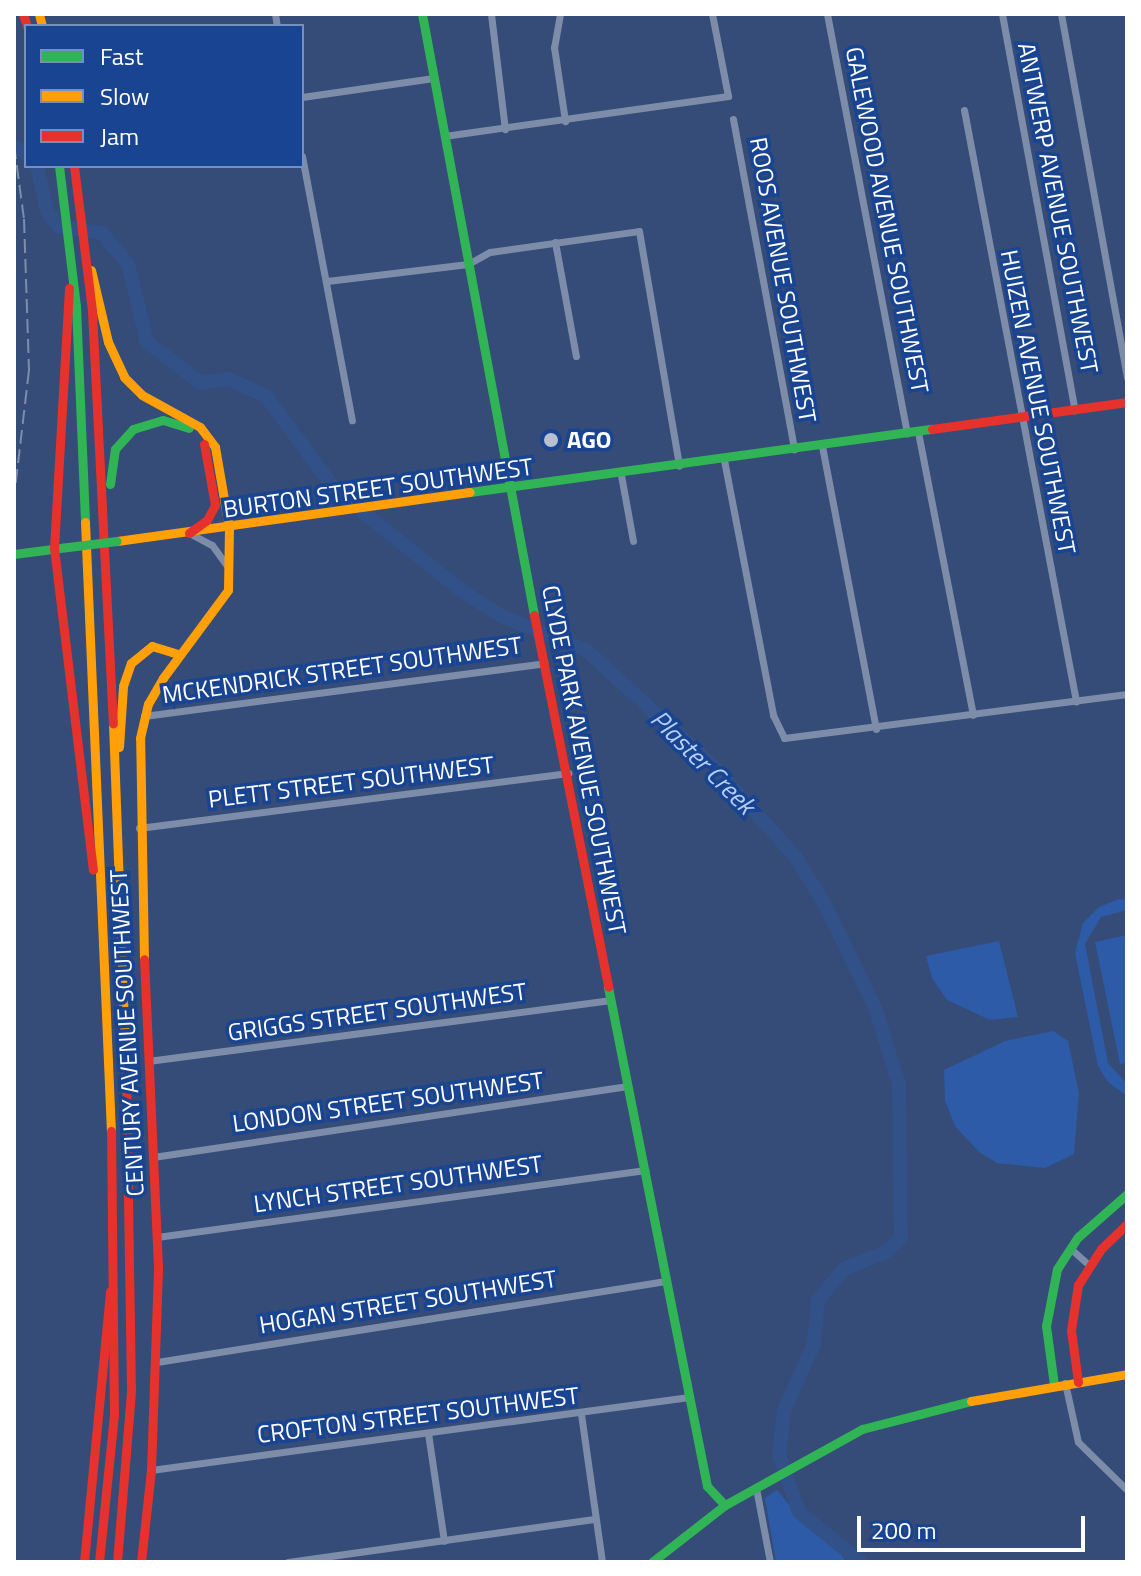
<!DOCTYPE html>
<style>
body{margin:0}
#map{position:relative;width:1141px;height:1576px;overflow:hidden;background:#344c77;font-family:"Titillium Web",sans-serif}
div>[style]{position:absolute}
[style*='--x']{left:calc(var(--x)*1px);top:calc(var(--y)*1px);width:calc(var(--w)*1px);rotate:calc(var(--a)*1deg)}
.green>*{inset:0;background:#2d5ba8}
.river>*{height:14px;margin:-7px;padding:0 7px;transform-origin:7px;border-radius:7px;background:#325189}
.street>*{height:7px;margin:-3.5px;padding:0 3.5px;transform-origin:3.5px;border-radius:3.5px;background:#7d8da9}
.fast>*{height:9px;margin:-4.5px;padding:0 4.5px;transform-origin:4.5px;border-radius:4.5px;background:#30b455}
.slow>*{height:9px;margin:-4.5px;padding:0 4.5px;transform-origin:4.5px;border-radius:4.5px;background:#ff9f0a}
.jam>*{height:9px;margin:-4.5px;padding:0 4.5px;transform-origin:4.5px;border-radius:4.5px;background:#e5322d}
.rail>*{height:2px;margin-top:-1px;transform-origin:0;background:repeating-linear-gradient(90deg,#7d8da9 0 14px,transparent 0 20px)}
.fast-bridge>*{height:9px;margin:-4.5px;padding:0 4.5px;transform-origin:4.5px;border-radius:4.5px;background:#30b455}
.dots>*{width:22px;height:22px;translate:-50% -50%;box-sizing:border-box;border:4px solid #194492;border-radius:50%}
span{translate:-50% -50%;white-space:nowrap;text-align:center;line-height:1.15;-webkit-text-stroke:7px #194492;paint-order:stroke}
.street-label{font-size:24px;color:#fff}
.poi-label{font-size:24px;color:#fff;font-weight:700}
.left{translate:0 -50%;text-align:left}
.water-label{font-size:26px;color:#b5cef6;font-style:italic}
.frame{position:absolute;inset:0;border:16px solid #fff;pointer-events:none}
.legend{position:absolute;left:24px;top:24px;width:280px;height:144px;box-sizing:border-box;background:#194492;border:2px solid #758fbe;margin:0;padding:10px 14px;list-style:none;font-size:24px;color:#fff}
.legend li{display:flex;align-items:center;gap:16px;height:40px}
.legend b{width:40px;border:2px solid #758fbe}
.scale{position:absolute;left:857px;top:1516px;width:228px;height:36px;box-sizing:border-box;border:4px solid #fff;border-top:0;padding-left:10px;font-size:24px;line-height:28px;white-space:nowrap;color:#fff;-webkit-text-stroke:6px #194492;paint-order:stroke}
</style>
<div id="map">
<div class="green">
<i style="clip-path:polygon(1119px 899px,1127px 900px,1127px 910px,1101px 917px,1085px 944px,1108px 1063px,1127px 1084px,1127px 1096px,1108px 1082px,1098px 1066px,1075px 953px,1083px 923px,1099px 907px)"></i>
<i style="clip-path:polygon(1127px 935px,1127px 1063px,1120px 1064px,1095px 942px)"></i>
<i style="clip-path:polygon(999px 941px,1018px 1017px,990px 1020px,947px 1000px,932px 978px,926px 956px)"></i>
<i style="clip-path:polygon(1053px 1031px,1068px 1041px,1079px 1093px,1074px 1154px,1045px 1168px,997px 1163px,979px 1152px,955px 1126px,945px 1100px,944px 1070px,1005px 1041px)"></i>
<i style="clip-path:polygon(777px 1490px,803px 1522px,835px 1542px,846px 1562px,776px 1562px,765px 1498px)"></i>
</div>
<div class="river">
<i style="--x:14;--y:146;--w:14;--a:34"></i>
<i style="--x:37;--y:166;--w:46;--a:77.5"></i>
<i style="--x:47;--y:211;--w:19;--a:54"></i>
<i style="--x:58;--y:226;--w:45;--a:9"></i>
<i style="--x:102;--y:233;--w:40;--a:50"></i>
<i style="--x:128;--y:264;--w:80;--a:76.3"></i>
<i style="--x:147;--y:342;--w:68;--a:37.2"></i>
<i style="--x:201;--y:383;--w:27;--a:-8"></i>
<i style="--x:228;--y:379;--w:42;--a:24.1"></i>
<i style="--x:266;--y:396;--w:118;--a:53.6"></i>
<i style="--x:336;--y:491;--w:164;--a:38.3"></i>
<i style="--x:465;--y:593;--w:43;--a:32.6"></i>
<i style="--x:501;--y:616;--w:92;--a:21.8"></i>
<i style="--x:586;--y:650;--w:172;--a:42.4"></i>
<i style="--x:713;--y:766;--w:122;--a:47.7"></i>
<i style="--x:795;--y:856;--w:57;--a:58.5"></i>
<i style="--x:825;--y:905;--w:114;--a:63.9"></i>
<i style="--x:875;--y:1007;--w:81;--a:72.7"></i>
<i style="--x:899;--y:1084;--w:154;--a:89.3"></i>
<i style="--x:901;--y:1238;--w:21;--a:137"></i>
<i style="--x:886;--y:1252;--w:45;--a:158"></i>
<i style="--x:844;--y:1269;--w:40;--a:130"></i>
<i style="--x:818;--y:1300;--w:44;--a:95.2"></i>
<i style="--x:814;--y:1344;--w:72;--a:114.4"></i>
<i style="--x:784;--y:1410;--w:45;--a:96.3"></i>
<i style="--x:779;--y:1455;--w:60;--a:70.7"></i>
<i style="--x:799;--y:1512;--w:80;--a:38.9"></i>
</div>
<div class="street">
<i style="--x:275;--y:14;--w:12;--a:81"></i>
<i style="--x:491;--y:14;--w:116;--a:83.1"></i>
<i style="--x:560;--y:14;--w:34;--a:100"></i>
<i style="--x:554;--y:47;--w:75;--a:81.5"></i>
<i style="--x:827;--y:14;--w:427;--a:79.2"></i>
<i style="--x:1002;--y:14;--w:403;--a:79.6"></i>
<i style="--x:1061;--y:14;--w:370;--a:79.7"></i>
<i style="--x:302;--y:97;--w:133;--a:-8.2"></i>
<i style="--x:964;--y:110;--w:602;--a:79.27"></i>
<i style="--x:733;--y:119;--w:336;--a:79.5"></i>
<i style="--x:444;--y:136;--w:287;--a:-8"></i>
<i style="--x:728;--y:96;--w:84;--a:-101"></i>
<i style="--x:302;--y:156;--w:269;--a:79.3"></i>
<i style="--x:555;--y:242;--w:116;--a:79.6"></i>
<i style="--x:327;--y:281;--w:142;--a:-6.9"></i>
<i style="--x:468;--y:264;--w:25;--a:-29"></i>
<i style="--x:490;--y:252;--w:150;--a:-8"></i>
<i style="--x:639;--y:231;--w:238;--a:80.3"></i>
<i style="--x:918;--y:432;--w:288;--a:79"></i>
<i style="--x:822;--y:446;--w:288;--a:79.2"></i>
<i style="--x:724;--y:460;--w:260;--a:79.1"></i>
<i style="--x:773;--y:715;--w:25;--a:64"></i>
<i style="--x:784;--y:738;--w:346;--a:-7.3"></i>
<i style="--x:621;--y:475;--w:67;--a:79.7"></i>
<i style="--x:189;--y:533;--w:26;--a:28"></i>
<i style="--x:212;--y:545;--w:27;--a:54"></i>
<i style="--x:144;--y:716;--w:404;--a:-7.5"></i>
<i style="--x:139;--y:828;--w:433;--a:-7.3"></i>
<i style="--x:148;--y:1061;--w:467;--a:-7.5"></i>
<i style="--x:153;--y:1157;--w:480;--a:-8.5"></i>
<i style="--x:157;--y:1237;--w:493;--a:-7.8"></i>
<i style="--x:1070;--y:1248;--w:25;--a:42"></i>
<i style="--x:157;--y:1362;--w:515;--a:-9.04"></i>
<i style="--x:1065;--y:1383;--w:60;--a:77.6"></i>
<i style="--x:1078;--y:1442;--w:69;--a:44.4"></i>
<i style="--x:581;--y:1414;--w:149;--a:81.9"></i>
<i style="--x:428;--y:1433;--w:109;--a:81.6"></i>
<i style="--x:151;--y:1470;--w:543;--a:-7.73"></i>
<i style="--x:756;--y:1488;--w:75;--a:79.3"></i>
<i style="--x:288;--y:1562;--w:309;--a:-8"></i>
</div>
<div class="fast">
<i style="--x:422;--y:14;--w:611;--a:79.44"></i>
<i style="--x:59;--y:166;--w:141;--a:83.1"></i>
<i style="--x:76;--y:306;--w:216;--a:87.6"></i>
<i style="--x:110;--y:484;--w:35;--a:-82"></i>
<i style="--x:115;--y:449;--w:27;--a:-48"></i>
<i style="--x:133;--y:429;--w:31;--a:-17"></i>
<i style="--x:163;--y:420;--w:27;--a:17"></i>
<i style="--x:470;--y:492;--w:466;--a:-7.8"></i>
<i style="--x:14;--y:554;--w:54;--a:-7.4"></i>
<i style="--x:608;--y:987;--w:509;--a:78.78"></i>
<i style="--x:707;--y:1486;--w:26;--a:47"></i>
<i style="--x:1054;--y:1385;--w:60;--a:-97.7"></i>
<i style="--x:1046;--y:1326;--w:58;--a:-79.1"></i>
<i style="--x:1057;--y:1269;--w:38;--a:-57"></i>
<i style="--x:1078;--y:1237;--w:65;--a:-41.3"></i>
<i style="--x:652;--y:1562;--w:93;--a:-38"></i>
<i style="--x:725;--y:1505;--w:157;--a:-29"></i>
<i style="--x:862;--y:1429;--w:113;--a:-14.4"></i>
</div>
<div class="slow">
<i style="--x:39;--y:14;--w:12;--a:76"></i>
<i style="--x:91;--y:270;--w:74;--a:76.7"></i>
<i style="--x:108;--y:342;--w:38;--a:65"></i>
<i style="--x:124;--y:377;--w:25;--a:45"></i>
<i style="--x:142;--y:395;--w:66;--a:28.9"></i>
<i style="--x:200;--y:427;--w:25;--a:53"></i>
<i style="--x:215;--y:447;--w:82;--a:80.2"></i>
<i style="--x:85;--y:522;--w:610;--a:87.56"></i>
<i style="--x:117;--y:541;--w:356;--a:-7.9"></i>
<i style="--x:113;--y:723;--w:348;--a:87.9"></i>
<i style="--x:119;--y:747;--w:61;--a:-86.2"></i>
<i style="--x:123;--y:686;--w:24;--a:-71"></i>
<i style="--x:131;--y:663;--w:27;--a:-39"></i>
<i style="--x:152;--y:646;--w:28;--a:17"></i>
<i style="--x:144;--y:959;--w:221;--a:-91"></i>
<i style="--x:140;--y:738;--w:35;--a:-77"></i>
<i style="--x:148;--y:704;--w:30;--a:-60"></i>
<i style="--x:163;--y:678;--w:109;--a:-53.5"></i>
<i style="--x:228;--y:590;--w:62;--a:-89.1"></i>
<i style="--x:971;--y:1401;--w:158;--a:-9.8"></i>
</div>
<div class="jam">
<i style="--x:23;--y:14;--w:13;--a:72"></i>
<i style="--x:74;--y:166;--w:146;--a:82.9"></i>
<i style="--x:92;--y:311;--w:413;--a:87.1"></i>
<i style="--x:69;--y:288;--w:260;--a:93.3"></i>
<i style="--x:54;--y:548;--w:324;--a:83.1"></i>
<i style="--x:932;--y:429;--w:197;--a:-7.9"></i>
<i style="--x:189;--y:533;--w:22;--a:-36"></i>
<i style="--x:207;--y:520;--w:17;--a:-62"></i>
<i style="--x:215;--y:505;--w:62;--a:-100.2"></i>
<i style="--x:534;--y:615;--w:379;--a:78.7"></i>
<i style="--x:1078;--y:1382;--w:52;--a:-97.7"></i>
<i style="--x:1071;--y:1330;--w:46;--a:-81.2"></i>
<i style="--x:1078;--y:1285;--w:43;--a:-57.4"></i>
<i style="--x:1101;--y:1249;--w:36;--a:-44"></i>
<i style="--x:84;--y:1562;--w:272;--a:-84.5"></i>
<i style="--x:99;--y:1562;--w:148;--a:-84.2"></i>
<i style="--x:114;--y:1415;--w:284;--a:-90.6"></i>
<i style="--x:117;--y:1562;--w:173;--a:-85.3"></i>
<i style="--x:131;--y:1390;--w:319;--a:-90.9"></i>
<i style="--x:141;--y:1562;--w:93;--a:-83.8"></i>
<i style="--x:151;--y:1470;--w:203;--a:-88"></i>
<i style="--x:158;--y:1267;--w:308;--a:-92.6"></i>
</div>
<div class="rail">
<i style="--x:14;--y:145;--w:75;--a:82.3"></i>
<i style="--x:24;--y:219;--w:151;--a:88.1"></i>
<i style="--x:29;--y:370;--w:128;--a:96.7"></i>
</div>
<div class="fast-bridge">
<i style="--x:68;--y:547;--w:49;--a:-7"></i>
</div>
<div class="dots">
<i style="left:551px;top:440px;background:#b8c0cf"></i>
</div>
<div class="street-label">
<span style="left:1058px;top:208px;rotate:79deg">ANTWERP AVENUE SOUTHWEST</span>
<span style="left:887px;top:220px;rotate:79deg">GALEWOOD AVENUE SOUTHWEST</span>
<span style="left:783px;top:280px;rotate:80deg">ROOS AVENUE SOUTHWEST</span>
<span style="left:1038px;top:402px;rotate:79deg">HUIZEN AVENUE SOUTHWEST</span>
<span style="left:378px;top:488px;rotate:-8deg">BURTON STREET SOUTHWEST</span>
<span style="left:342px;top:670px;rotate:-8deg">MCKENDRICK STREET SOUTHWEST</span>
<span style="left:584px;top:760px;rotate:79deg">CLYDE PARK AVENUE SOUTHWEST</span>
<span style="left:351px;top:782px;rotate:-7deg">PLETT STREET SOUTHWEST</span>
<span style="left:377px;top:1012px;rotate:-8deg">GRIGGS STREET SOUTHWEST</span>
<span style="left:127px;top:1033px;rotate:-93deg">CENTURY AVENUE SOUTHWEST</span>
<span style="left:388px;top:1102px;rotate:-8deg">LONDON STREET SOUTHWEST</span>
<span style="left:398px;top:1184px;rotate:-8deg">LYNCH STREET SOUTHWEST</span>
<span style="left:408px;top:1302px;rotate:-9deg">HOGAN STREET SOUTHWEST</span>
<span style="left:418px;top:1415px;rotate:-7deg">CROFTON STREET SOUTHWEST</span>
</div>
<div class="poi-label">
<span class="left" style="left:567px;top:440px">AGO</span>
</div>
<div class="water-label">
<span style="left:703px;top:762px;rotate:45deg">Plaster Creek</span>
</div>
<div class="frame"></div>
<ul class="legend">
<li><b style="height:10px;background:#30b455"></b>Fast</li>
<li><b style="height:10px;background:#ff9f0a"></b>Slow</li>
<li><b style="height:10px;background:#e5322d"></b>Jam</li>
</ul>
<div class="scale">200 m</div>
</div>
